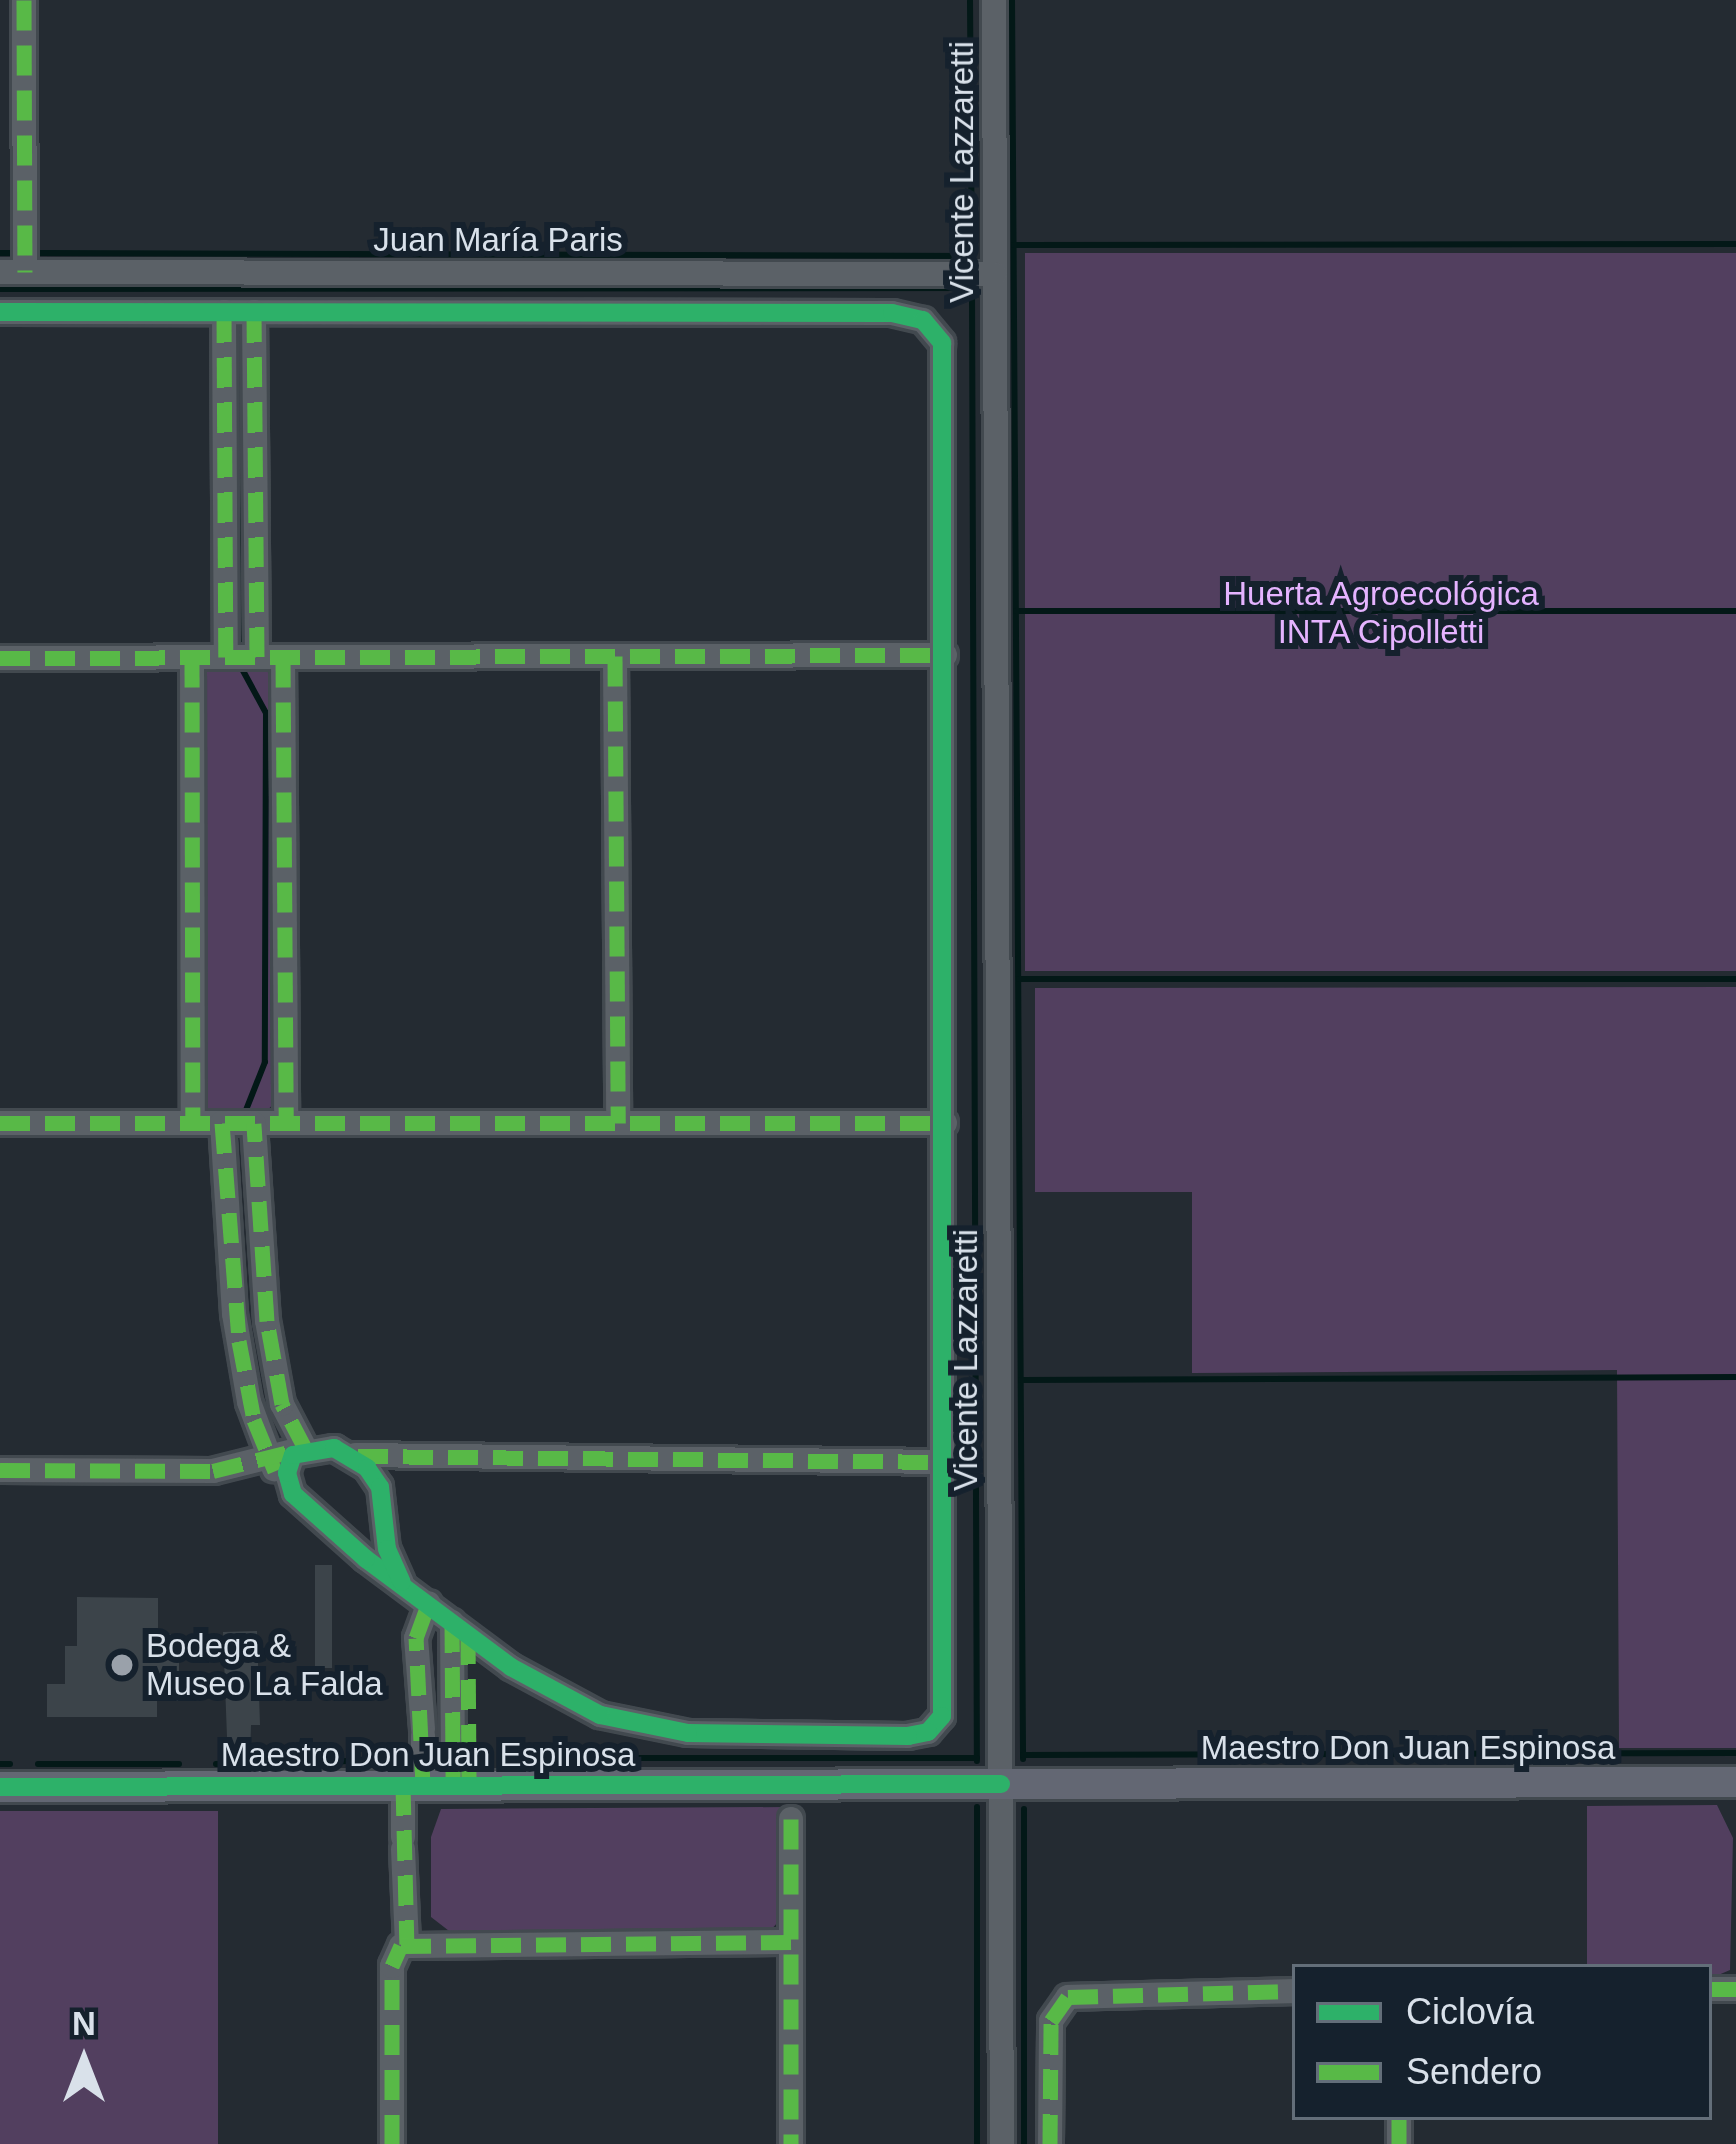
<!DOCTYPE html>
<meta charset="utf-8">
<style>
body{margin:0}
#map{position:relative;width:1736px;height:2144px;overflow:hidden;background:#242b32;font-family:Helvetica,sans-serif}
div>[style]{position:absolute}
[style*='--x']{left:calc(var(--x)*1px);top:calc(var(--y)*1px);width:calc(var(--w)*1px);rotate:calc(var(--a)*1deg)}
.green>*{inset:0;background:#523f5f;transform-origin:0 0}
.stream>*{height:6px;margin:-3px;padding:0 3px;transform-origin:3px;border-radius:3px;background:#031817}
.building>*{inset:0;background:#3c444a;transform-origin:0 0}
.roads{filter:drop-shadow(3px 0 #42494f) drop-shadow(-3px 0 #42494f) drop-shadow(0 3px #42494f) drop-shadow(0 -3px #42494f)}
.minor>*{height:24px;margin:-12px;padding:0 12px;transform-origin:12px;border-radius:12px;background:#5b6167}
.major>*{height:30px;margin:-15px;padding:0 15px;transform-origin:15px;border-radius:15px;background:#636773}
.quiet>*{height:15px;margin-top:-7.5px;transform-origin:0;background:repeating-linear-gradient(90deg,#58b947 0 30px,transparent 0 45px)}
.cycleway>*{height:18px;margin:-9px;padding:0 9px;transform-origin:9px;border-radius:9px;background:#2db169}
.dots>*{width:33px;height:33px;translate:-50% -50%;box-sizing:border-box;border:6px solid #15212d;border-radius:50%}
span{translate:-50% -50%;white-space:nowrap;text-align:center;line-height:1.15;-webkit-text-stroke:12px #15212d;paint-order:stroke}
.street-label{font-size:33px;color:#d9e1ea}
.park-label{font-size:33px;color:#e5b3ff}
.poi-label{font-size:33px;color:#d9e1ea}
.left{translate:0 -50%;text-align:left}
.legend{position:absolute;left:1292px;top:1964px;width:420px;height:156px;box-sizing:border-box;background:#15212d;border:3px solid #636e79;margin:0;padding:15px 21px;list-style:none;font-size:36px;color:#d9e1ea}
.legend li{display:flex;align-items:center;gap:24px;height:60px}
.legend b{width:60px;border:3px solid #636e79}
.north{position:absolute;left:24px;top:2000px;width:120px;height:120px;-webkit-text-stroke:9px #15212d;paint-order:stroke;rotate:0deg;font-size:33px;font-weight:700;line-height:48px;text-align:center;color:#d9e1ea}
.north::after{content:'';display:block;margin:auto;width:42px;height:54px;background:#d9e1ea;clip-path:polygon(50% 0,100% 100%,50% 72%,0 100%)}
</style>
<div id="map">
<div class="green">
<i style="left:1736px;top:253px;width:718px;height:711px;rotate:90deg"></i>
<i style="clip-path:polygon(212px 667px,262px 668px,272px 675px,276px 1101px,264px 1114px,210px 1113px,202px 1106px,202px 675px)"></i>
<i style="clip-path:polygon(1736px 987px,1736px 1748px,1619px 1748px,1617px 1370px,1192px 1373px,1192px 1192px,1035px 1192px,1035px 988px)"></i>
<i style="clip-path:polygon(1717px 1805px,1733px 1838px,1730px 1970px,1709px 1979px,1709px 1967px,1587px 1967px,1587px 1806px)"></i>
<i style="clip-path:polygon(785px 1807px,785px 1914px,770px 1931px,453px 1934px,431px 1917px,431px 1837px,441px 1809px)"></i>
<i style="left:218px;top:1811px;width:333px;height:218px;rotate:90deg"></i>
</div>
<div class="stream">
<i style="--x:970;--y:0;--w:261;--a:89.6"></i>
<i style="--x:1012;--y:0;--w:1759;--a:89.64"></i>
<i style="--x:1014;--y:245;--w:722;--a:-0.08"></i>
<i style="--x:0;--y:253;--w:10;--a:0"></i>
<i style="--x:39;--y:253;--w:933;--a:0.18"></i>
<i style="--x:0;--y:289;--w:972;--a:-0.06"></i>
<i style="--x:972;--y:288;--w:1473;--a:89.81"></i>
<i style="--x:239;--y:330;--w:311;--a:89.6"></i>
<i style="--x:1016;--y:611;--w:720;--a:0"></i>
<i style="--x:241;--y:667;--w:52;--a:61.5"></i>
<i style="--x:266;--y:713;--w:349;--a:90.2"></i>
<i style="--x:265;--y:1062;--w:57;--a:111.6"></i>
<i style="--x:1019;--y:979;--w:717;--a:0"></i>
<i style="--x:1021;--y:1380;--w:715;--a:-0.24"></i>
<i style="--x:1023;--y:1755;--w:713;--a:-0.16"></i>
<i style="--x:504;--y:1758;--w:473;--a:0"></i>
<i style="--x:0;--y:1764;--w:10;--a:0"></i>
<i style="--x:38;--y:1764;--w:141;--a:0"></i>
<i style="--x:216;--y:1764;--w:176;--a:-1.3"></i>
<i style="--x:977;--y:1807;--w:337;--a:90"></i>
<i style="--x:1024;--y:2144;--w:335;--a:-90"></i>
</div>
<div class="building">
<i style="left:315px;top:1565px;width:17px;height:103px"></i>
<i style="clip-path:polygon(77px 1597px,158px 1598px,158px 1634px,179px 1634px,179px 1701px,157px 1701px,157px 1717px,47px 1717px,47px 1684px,65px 1684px,65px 1646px,77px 1646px)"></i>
<i style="clip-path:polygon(257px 1631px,260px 1725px,251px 1725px,250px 1760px,220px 1760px,220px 1737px,227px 1737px,223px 1632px)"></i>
</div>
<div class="roads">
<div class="minor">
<i style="--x:24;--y:0;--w:272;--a:89.8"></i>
<i style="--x:994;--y:0;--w:2144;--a:89.79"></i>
<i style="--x:0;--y:272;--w:995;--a:0.12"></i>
<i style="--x:0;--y:312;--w:892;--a:0.06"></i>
<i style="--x:892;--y:313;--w:32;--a:13"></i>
<i style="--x:923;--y:320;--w:30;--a:50"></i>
<i style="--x:942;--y:343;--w:1373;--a:90"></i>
<i style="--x:942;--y:1716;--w:21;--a:131"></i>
<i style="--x:928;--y:1732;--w:20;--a:169"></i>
<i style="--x:908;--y:1736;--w:220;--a:-179.2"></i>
<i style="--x:688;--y:1733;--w:90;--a:-168.4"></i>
<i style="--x:600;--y:1715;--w:101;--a:-151.7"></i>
<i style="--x:511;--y:1667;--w:181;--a:-143.3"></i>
<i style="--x:366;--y:1559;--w:98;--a:-138.3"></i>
<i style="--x:293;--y:1494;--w:22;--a:-106"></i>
<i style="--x:287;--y:1473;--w:19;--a:-72"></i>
<i style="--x:293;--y:1455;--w:42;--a:-9.7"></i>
<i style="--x:334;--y:1448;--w:39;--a:31"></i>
<i style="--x:367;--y:1468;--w:23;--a:56"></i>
<i style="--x:380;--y:1487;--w:62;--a:83.6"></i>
<i style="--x:387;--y:1549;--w:36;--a:66"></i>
<i style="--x:224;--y:312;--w:345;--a:89.7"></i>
<i style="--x:254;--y:312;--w:345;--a:89.5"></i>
<i style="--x:615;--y:656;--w:467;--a:89.6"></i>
<i style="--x:192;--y:657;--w:466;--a:89.9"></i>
<i style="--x:283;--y:657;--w:466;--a:89.6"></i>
<i style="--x:0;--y:658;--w:945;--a:-0.18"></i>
<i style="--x:0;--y:1123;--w:945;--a:0"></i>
<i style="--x:222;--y:1123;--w:191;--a:86.4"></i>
<i style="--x:234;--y:1314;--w:89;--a:80.3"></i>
<i style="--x:249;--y:1402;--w:72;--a:69.5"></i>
<i style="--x:355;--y:1455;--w:591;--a:0.68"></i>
<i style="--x:0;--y:1470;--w:213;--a:0.3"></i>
<i style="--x:213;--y:1471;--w:95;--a:-14"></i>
<i style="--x:305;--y:1448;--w:50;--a:-117.6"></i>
<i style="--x:282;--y:1404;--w:84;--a:-100.2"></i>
<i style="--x:267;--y:1321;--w:198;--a:-93.8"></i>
<i style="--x:452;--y:1622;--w:163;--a:89.6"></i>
<i style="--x:423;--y:1729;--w:91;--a:-94.4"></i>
<i style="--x:416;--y:1638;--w:37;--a:-70"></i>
<i style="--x:423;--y:1736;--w:49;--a:90"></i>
<i style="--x:403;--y:1785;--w:52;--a:90"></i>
<i style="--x:791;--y:1819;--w:325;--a:90"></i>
<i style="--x:403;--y:1849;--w:95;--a:87.6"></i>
<i style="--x:1709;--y:1989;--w:27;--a:0"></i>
<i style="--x:1399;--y:2117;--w:27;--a:90"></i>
<i style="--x:392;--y:2144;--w:178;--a:-90"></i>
<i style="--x:392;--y:1966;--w:22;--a:-66"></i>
<i style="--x:401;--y:1946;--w:390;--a:-0.6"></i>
<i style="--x:1050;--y:2144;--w:123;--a:-89.5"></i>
<i style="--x:1051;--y:2021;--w:29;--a:-55"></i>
<i style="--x:1068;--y:1997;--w:227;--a:-1.5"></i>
</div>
<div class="major">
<i style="--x:0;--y:1787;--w:1736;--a:-0.17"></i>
</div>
</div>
<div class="quiet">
<i style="--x:24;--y:0;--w:272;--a:89.8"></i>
<i style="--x:224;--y:312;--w:345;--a:89.7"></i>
<i style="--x:254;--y:312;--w:345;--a:89.5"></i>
<i style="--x:615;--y:656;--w:467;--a:89.6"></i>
<i style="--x:192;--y:657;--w:466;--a:89.9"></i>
<i style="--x:283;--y:657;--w:466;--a:89.6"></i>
<i style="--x:0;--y:658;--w:945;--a:-0.18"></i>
<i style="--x:0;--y:1123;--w:945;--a:0"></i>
<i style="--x:222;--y:1123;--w:219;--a:85.5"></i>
<i style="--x:239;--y:1341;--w:80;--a:79.2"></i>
<i style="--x:254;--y:1420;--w:55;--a:67.6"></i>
<i style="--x:358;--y:1456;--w:588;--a:0.58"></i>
<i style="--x:0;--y:1470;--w:213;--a:0.3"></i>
<i style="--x:213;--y:1471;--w:95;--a:-14"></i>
<i style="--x:305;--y:1448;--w:50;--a:-117.6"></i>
<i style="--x:282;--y:1404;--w:84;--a:-100.2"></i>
<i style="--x:267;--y:1321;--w:198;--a:-93.8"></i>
<i style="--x:452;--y:1622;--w:163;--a:89.6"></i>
<i style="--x:468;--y:1634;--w:151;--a:89.6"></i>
<i style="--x:403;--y:1785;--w:159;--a:88.6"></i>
<i style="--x:423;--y:1785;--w:147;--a:-92.7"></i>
<i style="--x:416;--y:1638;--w:37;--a:-70"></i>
<i style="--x:791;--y:1819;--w:325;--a:90"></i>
<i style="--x:1709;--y:1989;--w:27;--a:0"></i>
<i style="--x:1399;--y:2117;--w:27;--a:90"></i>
<i style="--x:392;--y:2144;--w:178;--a:-90"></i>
<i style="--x:392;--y:1966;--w:22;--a:-66"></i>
<i style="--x:401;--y:1946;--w:390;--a:-0.6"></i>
<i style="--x:1050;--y:2144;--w:123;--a:-89.5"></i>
<i style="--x:1051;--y:2021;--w:29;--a:-55"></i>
<i style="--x:1068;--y:1997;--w:227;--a:-1.5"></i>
</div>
<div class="cycleway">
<i style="--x:0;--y:312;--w:892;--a:0.06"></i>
<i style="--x:892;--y:313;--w:32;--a:13"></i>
<i style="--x:923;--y:320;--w:30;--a:50"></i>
<i style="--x:942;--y:343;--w:1373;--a:90"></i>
<i style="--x:942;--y:1716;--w:21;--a:131"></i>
<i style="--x:928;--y:1732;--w:20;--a:169"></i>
<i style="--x:908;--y:1736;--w:220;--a:-179.2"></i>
<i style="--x:688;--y:1733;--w:90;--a:-168.4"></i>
<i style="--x:600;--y:1715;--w:101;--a:-151.7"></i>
<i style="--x:511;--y:1667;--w:181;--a:-143.3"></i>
<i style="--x:366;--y:1559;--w:98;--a:-138.3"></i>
<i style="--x:293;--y:1494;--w:22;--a:-106"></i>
<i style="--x:287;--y:1473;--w:19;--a:-72"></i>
<i style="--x:293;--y:1455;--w:42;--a:-9.7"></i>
<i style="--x:334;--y:1448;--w:39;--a:31"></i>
<i style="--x:367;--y:1468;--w:23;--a:56"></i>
<i style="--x:380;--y:1487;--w:62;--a:83.6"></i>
<i style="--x:387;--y:1549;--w:36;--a:66"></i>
<i style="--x:0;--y:1787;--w:1001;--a:-0.17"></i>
</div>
<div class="dots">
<i style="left:122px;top:1665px;background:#9aa1aa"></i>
</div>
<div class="street-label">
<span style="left:962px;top:172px;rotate:-90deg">Vicente Lazzaretti</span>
<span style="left:498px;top:240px">Juan María Paris</span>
<span style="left:966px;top:1360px;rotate:-90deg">Vicente Lazzaretti</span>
<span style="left:1408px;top:1748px">Maestro Don Juan Espinosa</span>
<span style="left:428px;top:1755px">Maestro Don Juan Espinosa</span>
</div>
<div class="park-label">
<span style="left:1381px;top:613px">Huerta Agroecológica<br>INTA Cipolletti</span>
</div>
<div class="poi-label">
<span class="left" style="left:146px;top:1665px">Bodega &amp;<br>Museo La Falda</span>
</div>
<ul class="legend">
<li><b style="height:15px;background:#2db169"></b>Ciclovía</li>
<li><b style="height:15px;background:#58b947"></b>Sendero</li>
</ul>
<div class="north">N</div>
</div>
